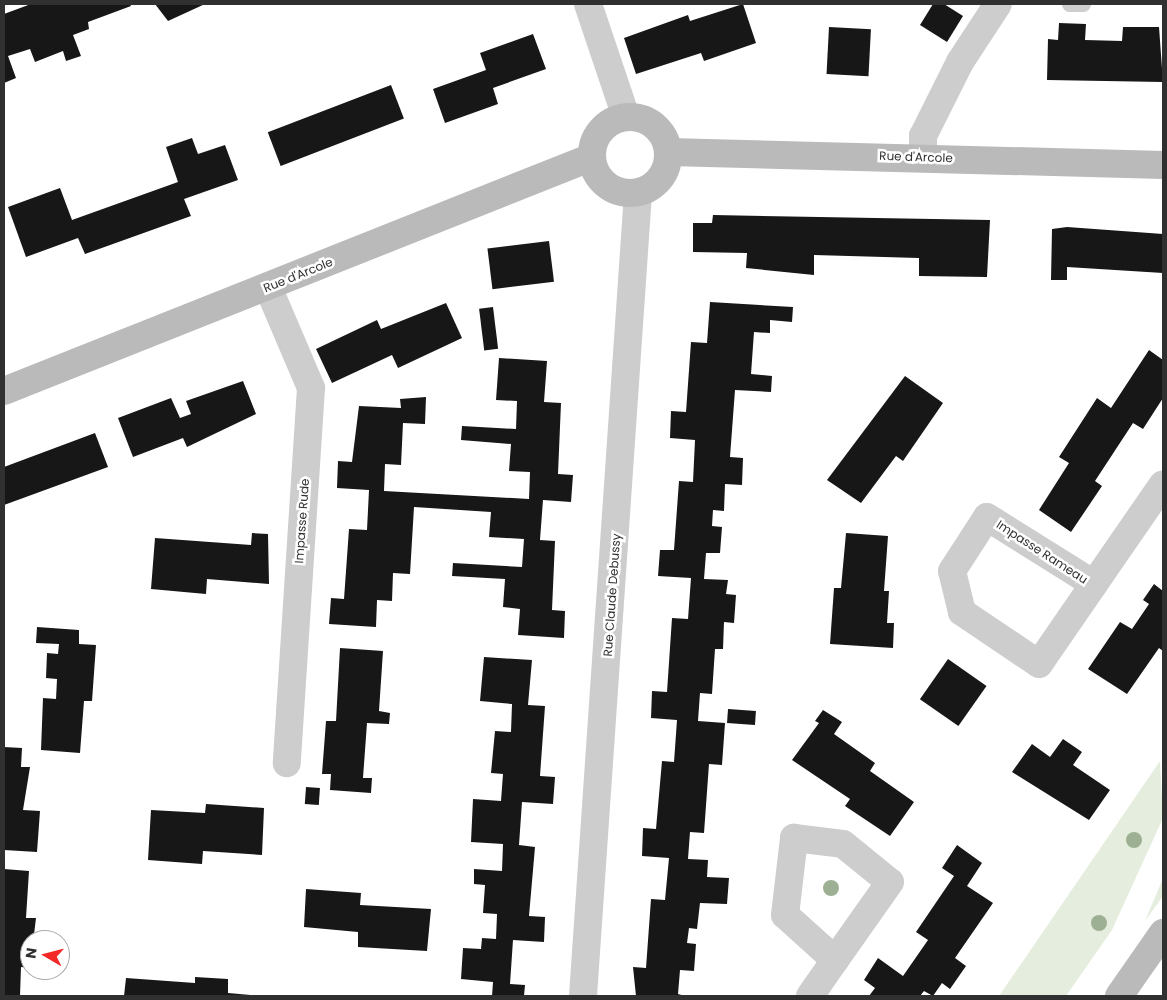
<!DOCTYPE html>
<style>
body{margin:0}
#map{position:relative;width:1167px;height:1000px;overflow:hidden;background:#fff;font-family:Poppins,sans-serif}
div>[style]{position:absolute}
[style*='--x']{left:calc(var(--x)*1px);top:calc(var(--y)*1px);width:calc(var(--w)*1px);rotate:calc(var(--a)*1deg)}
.green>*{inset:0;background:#e5eede}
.building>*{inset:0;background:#171717;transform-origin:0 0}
.lane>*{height:15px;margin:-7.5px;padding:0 7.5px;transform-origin:7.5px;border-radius:7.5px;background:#cdcdcd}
.street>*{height:28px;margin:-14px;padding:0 14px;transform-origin:14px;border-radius:14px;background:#cdcdcd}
.secondary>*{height:28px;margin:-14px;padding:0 14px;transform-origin:14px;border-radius:14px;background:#bababa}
.secondary>.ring{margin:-14px;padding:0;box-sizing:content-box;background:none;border:28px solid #bababa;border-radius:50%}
.trees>*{width:16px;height:16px;margin:-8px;border-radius:50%;background:#9eb093}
span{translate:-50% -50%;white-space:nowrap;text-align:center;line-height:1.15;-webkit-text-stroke:5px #fff;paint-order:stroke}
.street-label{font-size:12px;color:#303030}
.frame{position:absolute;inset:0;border:5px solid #303030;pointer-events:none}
.north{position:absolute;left:20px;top:930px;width:50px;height:50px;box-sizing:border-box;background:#fff;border:1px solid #acacac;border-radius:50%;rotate:278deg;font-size:14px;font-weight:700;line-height:20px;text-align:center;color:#303030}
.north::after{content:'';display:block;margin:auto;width:18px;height:22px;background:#f32927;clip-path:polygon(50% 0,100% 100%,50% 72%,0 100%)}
</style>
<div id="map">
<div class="green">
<i style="clip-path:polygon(1160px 761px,1163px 818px,1112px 930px,1066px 996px,999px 996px)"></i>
<i style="clip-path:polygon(1163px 878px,1163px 896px,1145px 921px)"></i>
</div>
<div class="building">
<i style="clip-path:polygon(31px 4px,130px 4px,131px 6px,88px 22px,89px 29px,73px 35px,81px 56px,66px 61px,63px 51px,35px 62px,30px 49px,8px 56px,16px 78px,4px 83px,4px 14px)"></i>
<i style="clip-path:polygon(155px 4px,205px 4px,168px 21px)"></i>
<i style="clip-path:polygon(743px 4px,756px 43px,704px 61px,701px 53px,636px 74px,624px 38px,688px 15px,690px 21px)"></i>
<i style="clip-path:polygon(933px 4px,944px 4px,963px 16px,947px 42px,920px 25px)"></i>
<i style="clip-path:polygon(1059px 23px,1086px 24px,1085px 40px,1122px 41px,1123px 27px,1159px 27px,1163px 82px,1047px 80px,1048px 39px,1058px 40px)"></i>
<i style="left:829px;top:27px;width:42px;height:47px;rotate:3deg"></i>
<i style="clip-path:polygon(533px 34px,546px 69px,493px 88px,498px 104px,445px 123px,433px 89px,486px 70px,480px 53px)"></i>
<i style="left:391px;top:85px;width:36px;height:132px;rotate:69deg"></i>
<i style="clip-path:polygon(192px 138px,198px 154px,225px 145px,238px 180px,184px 199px,191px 216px,85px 254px,78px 238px,26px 257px,8px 207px,60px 188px,72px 220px,178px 182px,166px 147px)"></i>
<i style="clip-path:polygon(713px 215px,990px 220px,987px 277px,919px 276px,919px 258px,814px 255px,814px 275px,746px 268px,747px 253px,693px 252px,693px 223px,712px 223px)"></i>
<i style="clip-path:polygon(1067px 227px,1163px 234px,1163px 273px,1067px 267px,1067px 280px,1051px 280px,1052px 229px)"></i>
<i style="left:549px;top:241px;width:41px;height:62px;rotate:83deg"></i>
<i style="clip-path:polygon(710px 302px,793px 307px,792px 322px,770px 320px,770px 333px,754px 332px,751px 374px,772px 376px,771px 392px,735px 390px,730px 457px,743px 458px,742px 485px,725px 484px,724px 511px,713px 510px,712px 526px,722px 527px,720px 553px,706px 553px,704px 579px,728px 580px,726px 594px,736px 595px,734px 623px,724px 622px,723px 649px,715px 649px,712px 694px,700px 693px,698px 721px,725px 723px,722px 765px,709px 764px,704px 833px,690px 832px,688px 859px,708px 860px,707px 877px,729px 878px,727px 904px,700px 903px,697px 929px,689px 928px,687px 943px,696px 944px,694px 971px,680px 970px,678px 994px,685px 996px,636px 996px,633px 967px,646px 968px,651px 899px,665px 900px,669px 858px,642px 856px,643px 828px,656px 829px,662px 761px,674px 762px,677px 720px,651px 718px,652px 691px,667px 692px,672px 618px,688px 619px,691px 578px,658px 576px,660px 550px,674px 550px,679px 481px,693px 482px,695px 440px,670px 438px,671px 411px,686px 412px,691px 342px,707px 343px)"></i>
<i style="clip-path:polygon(446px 303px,462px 338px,398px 368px,392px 355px,332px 383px,316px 349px,377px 320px,381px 329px)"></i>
<i style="left:493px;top:307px;width:42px;height:14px;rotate:83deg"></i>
<i style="clip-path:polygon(1149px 350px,1163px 360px,1163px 398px,1143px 429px,1133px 423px,1095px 481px,1102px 486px,1071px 532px,1039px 510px,1069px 463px,1059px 457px,1097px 398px,1111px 408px)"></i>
<i style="clip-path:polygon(499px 358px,547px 361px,544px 402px,561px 403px,558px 474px,573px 475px,571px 502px,543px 500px,540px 540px,555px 541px,552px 610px,565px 611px,564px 638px,518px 635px,520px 609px,503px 607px,505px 579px,452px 576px,453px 563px,522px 567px,524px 539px,489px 537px,491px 512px,414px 507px,410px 574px,393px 573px,392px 601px,377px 600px,376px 627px,329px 624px,331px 598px,344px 599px,349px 529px,367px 530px,369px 490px,337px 488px,338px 461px,352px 462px,359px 406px,401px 408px,400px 399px,426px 397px,425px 424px,403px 423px,401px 465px,385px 464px,384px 491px,529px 499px,530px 472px,509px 471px,511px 444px,461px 440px,462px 426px,516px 429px,517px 401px,496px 400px)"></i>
<i style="clip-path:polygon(905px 376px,943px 403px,903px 461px,896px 456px,861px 503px,827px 480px)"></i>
<i style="clip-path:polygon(243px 381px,256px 414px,187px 447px,183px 438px,133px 457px,118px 418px,171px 398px,180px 418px,191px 414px,186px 401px)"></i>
<i style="clip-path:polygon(95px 433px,108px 467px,4px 505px,4px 467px)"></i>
<i style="clip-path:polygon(252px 533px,268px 534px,269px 584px,207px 579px,206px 594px,151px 589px,155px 538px,251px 545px)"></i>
<i style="clip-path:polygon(846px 533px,888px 536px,884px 591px,889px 591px,887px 623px,894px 623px,893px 648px,830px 644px,834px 588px,841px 588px)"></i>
<i style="clip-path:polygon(1154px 584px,1163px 591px,1163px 651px,1159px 648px,1127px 694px,1088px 669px,1120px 622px,1132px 629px,1149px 604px,1143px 600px)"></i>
<i style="clip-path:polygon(37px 627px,79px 630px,79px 644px,96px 645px,92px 701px,84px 701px,80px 753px,41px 750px,43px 698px,56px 699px,57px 679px,46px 678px,47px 653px,58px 654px,59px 644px,36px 643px)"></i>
<i style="clip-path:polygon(340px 648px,383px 651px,379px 711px,390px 713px,389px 724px,367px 723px,363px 778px,372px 778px,371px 793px,330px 790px,331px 774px,322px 774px,326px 721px,336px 721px)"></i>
<i style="clip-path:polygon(484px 657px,532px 660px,528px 705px,545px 706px,540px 776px,555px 777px,553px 804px,522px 802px,519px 845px,535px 847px,529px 916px,545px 917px,544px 942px,513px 940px,510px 984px,525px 985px,524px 996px,492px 996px,493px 982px,461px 979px,463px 948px,481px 949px,482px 938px,496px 939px,497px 914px,483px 913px,485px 885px,474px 884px,474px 869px,502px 871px,503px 844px,471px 842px,473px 799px,501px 801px,503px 774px,491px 773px,495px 731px,511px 732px,512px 704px,480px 701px)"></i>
<i style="left:948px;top:659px;width:47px;height:49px;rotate:35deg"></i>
<i style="left:728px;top:709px;width:28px;height:14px;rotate:4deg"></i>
<i style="clip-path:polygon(823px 710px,842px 722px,834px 734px,875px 763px,870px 771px,914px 802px,890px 836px,845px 806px,850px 799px,792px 760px,819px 723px,815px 721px)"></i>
<i style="clip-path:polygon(1063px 739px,1082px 752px,1073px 765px,1110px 790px,1089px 820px,1012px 772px,1032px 744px,1050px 757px)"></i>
<i style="clip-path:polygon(4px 747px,22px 748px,21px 767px,30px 767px,23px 810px,40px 811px,37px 852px,4px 850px)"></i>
<i style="left:306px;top:787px;width:14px;height:17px;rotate:4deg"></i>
<i style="clip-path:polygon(206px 804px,264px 808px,262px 855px,203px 851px,202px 864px,148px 860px,151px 810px,205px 813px)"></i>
<i style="clip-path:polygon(957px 845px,982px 863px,967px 886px,993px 903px,955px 958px,966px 966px,950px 989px,942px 983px,933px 996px,924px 991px,920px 996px,869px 996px,875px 988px,864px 980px,878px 958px,903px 976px,928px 940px,916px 932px,954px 876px,942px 868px)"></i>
<i style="clip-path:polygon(4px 869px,29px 871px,26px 918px,36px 918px,30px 968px,21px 967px,20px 996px,4px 996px)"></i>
<i style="clip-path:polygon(306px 889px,361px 893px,360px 905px,431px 909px,427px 951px,358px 947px,358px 932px,304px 927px)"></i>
<i style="clip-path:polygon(195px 977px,228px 979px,228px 993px,261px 996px,124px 996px,126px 978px,195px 983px)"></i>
</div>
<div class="lane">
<i style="--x:1069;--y:4;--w:14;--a:0"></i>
</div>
<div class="street">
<i style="--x:588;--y:4;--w:119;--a:71.4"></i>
<i style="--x:923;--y:158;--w:22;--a:-90"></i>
<i style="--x:923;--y:136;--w:83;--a:-63.4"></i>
<i style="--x:960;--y:62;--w:69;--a:-56.8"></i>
<i style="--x:268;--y:287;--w:110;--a:66.9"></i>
<i style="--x:311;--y:388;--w:376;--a:93.7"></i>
<i style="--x:987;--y:517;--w:126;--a:32.1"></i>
<i style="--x:1094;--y:584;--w:97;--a:124.5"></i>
<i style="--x:1039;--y:664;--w:93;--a:-146"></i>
<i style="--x:962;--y:612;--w:42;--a:-103.7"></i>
<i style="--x:952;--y:571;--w:64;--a:-57.1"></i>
<i style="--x:1094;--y:584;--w:121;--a:-55.4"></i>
<i style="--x:794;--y:838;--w:49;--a:7"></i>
<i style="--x:843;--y:844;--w:60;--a:39"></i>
<i style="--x:890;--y:882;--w:95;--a:125.2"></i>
<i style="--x:835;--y:960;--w:67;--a:-138"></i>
<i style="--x:785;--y:915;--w:78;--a:-83.3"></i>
<i style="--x:583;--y:996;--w:805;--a:-86.08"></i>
<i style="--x:810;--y:996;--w:44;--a:-55.2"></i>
</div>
<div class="secondary">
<i class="ring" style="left:592px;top:117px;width:48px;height:48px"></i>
<i style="--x:669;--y:152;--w:494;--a:1.5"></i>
<i style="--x:4;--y:391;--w:633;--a:-21.7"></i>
<i style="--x:1119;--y:996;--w:77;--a:-55.1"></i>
</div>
<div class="trees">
<i style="left:1134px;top:840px"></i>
<i style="left:831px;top:888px"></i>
<i style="left:1099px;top:923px"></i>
</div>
<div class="street-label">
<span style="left:916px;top:157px;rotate:2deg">Rue d'Arcole</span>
<span style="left:298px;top:275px;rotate:-22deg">Rue d'Arcole</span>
<span style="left:302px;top:521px;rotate:-86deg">Impasse Rude</span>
<span style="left:1042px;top:552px;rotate:33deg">Impasse Rameau</span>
<span style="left:612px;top:595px;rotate:-86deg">Rue Claude Debussy</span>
</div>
<div class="frame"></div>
<div class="north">N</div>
</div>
